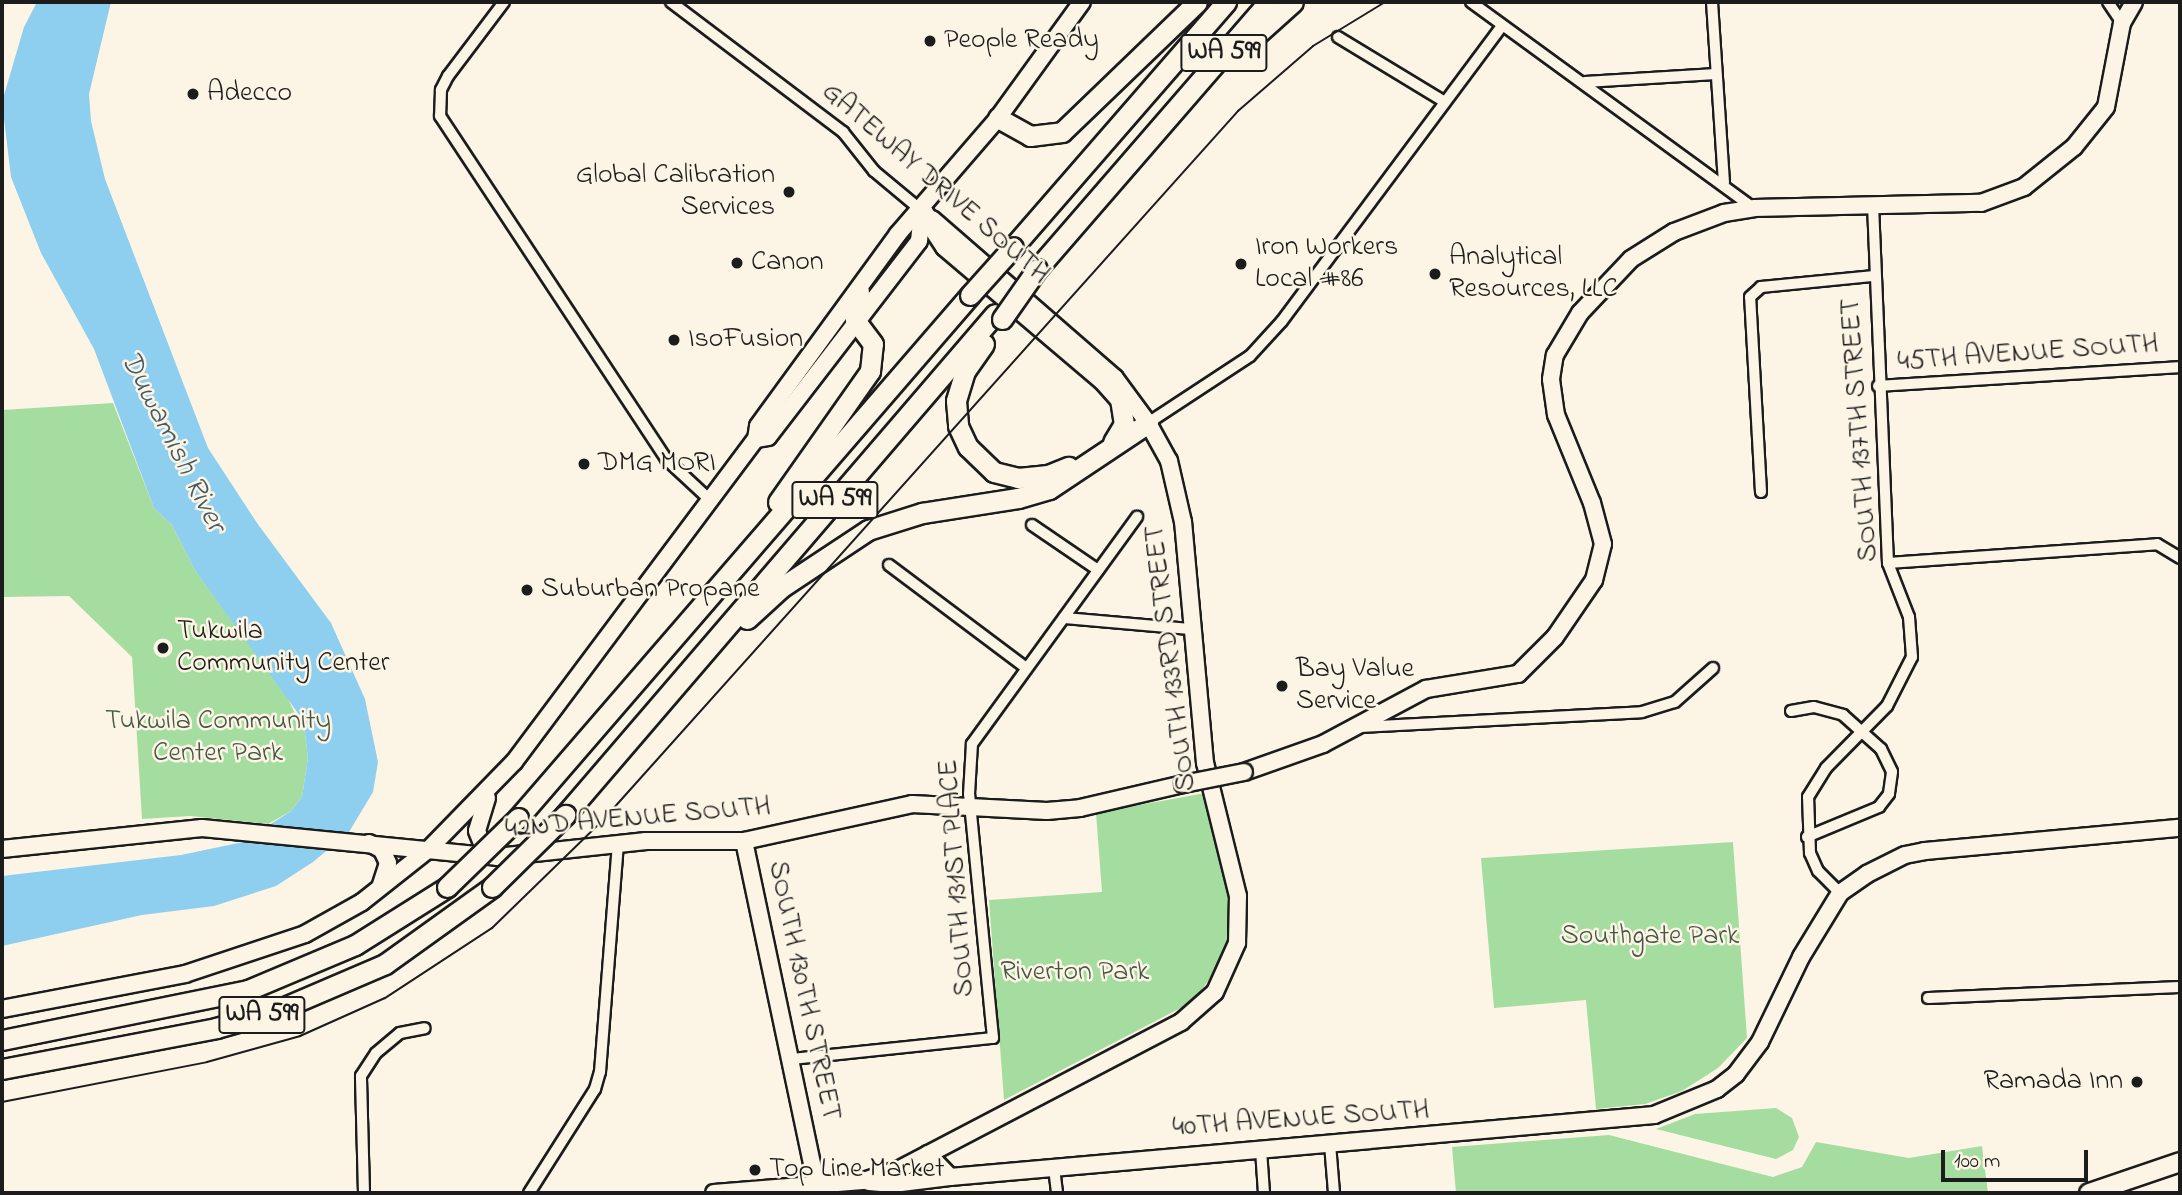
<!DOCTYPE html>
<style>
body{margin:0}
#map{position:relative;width:2182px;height:1195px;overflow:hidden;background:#fcf5e5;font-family:"Indie Flower",sans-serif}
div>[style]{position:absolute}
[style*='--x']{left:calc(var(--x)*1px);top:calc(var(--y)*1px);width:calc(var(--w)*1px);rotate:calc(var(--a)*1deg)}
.green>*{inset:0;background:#a5dda1}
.water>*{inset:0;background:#8ecfef}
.roads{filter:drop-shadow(2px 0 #1c1c1c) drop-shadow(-2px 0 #1c1c1c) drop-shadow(0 2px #1c1c1c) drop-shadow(0 -2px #1c1c1c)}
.street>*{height:10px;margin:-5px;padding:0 5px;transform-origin:5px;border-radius:5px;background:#fcf5e5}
.secondary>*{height:16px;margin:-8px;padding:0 8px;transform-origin:8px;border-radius:8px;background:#fcf5e5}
.primary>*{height:18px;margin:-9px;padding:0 9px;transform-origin:9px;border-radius:9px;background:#fcf5e5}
.highway>*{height:19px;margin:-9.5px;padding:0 9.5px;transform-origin:9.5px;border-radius:9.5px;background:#fcf5e5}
.tram>*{height:2px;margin:-1px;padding:0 1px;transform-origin:1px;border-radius:1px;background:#1c1c1c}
.bridges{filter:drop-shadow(2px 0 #1c1c1c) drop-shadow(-2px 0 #1c1c1c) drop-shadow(0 2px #1c1c1c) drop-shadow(0 -2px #1c1c1c)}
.secondary-bridge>*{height:16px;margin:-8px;padding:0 8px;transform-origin:8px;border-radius:8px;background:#fcf5e5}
.highway-bridge>*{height:19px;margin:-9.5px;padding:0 9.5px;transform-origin:9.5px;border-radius:9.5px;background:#fcf5e5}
.dots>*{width:19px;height:19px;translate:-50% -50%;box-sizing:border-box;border:4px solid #fcf5e5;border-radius:50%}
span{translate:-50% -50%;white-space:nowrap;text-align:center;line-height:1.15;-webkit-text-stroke:5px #fcf5e5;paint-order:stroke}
.shield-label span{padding:2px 5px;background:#fcf5e5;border:2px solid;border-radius:5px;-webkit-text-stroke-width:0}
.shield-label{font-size:26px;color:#1c1c1c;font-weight:700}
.poi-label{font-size:28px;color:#1c1c1c}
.left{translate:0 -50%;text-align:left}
.right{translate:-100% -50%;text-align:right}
.street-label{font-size:28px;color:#1c1c1c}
.park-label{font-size:28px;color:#455644}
.water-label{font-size:30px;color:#445b66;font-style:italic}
.frame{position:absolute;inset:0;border:4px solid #1c1c1c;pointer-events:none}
.scale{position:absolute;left:1941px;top:1150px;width:147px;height:32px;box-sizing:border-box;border:4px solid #1c1c1c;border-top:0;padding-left:9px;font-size:21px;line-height:24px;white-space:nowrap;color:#1c1c1c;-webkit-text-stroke:5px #fcf5e5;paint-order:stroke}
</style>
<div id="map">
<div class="green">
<i style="clip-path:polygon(113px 403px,154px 508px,172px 525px,195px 570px,284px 691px,305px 733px,308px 758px,302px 797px,291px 811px,268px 824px,190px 816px,142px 819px,132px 657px,69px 596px,2px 597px,2px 410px)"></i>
<i style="clip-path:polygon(1205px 793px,1230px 892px,1232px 916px,1225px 952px,1209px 980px,1192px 1002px,1004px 1100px,989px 900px,1102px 892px,1096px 813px)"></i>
<i style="clip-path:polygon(1733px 842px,1747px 1038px,1718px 1068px,1682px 1091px,1645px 1104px,1596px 1109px,1586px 1000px,1494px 1008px,1481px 858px)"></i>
<i style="clip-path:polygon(1776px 1108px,1792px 1118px,1799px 1137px,1793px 1150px,1776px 1159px,1656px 1129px,1695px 1114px)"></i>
<i style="clip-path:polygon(1609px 1135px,1773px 1177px,1802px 1167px,1816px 1142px,1909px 1158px,1982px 1146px,1988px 1193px,1456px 1193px,1452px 1147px)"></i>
</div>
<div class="water">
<i style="clip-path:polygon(37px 2px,111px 2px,89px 94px,91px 121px,105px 179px,208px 448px,257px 523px,331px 623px,365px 699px,378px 762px,373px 792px,349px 832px,313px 862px,276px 886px,214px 906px,142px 915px,2px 946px,2px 876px,181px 855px,243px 842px,291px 811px,302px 797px,308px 758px,305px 733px,297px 712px,195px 570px,172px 525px,154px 508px,94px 349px,41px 253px,11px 177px,2px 102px,24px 27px)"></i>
</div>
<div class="roads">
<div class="street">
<i style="--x:504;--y:2;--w:93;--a:127.1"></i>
<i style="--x:448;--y:76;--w:16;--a:117"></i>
<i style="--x:441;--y:90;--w:26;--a:92"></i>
<i style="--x:440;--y:116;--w:411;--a:56.6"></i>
<i style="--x:666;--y:459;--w:57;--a:42.9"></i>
<i style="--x:671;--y:2;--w:216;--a:37.1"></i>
<i style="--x:843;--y:132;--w:50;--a:51.5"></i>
<i style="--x:874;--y:171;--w:62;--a:39.8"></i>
<i style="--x:1471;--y:2;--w:350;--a:36.1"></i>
<i style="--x:1712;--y:2;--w:181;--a:86.2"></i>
<i style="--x:2108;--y:2;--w:25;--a:56"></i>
<i style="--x:1338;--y:37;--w:125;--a:31.3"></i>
<i style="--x:1585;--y:82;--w:131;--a:-3.5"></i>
<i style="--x:1878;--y:386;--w:303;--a:-3.6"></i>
<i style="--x:1148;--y:423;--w:122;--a:-33.3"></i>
<i style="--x:1250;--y:356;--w:47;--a:-47.6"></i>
<i style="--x:1282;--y:321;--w:368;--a:-53.3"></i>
<i style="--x:1761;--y:492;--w:195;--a:-93.2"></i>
<i style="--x:1750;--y:297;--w:15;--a:-42"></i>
<i style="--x:1761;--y:287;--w:114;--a:-5.6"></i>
<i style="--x:1032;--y:525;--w:80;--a:34.3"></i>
<i style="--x:1888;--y:563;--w:270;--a:-4"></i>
<i style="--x:2157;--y:544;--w:27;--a:31"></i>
<i style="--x:889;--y:565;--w:170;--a:36.9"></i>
<i style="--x:1064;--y:618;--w:127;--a:5"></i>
<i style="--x:1791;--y:711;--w:23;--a:-10"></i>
<i style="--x:1814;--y:707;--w:30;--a:15"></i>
<i style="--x:1843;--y:715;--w:51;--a:41.8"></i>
<i style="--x:1881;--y:749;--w:25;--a:64"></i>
<i style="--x:1892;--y:772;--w:22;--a:98"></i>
<i style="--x:1889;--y:794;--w:16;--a:128"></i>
<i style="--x:1879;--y:807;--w:78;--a:157.4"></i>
<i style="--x:1360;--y:727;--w:282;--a:-3"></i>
<i style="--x:1642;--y:712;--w:34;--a:-17"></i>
<i style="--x:1675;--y:702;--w:51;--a:-41.8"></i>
<i style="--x:1840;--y:893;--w:31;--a:-135"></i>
<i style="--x:1818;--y:871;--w:20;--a:-114"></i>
<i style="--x:1810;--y:853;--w:56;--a:-92"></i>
<i style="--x:1808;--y:797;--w:34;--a:-58"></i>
<i style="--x:1826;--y:768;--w:87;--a:-45.5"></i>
<i style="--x:1887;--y:706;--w:55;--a:-63"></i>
<i style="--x:1912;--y:657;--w:40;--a:-94.3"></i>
<i style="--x:1909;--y:617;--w:58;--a:-111.3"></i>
<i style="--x:1888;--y:563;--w:357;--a:-92.4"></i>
<i style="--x:1928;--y:998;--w:252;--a:-2.5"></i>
<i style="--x:792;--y:1059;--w:202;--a:-6"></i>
<i style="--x:993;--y:1038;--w:245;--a:-95.6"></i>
<i style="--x:969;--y:794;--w:50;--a:-86.6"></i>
<i style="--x:972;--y:744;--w:281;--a:-54"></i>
<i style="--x:1330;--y:1144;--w:49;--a:85.3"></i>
<i style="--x:1261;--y:1150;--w:43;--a:86"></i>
<i style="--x:1054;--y:1168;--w:25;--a:83"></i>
<i style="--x:364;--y:1193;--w:117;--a:-91.5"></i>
<i style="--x:361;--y:1076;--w:27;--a:-57"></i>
<i style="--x:376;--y:1053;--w:31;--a:-40"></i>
<i style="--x:400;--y:1033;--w:25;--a:-11"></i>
<i style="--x:529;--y:1193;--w:123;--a:-57.6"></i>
<i style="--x:595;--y:1089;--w:18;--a:-74"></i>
<i style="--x:600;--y:1072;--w:229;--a:-85.5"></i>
</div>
<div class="secondary">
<i style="--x:756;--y:439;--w:12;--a:-9"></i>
<i style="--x:768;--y:437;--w:247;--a:-52.4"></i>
<i style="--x:919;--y:241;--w:30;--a:-84"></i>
<i style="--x:1244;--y:772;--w:84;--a:-19.5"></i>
<i style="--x:1323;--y:744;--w:117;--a:-28.1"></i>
<i style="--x:1426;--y:689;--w:93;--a:-9.3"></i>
<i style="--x:1518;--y:674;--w:52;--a:-45"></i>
<i style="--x:1555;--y:637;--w:69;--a:-55.6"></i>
<i style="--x:1594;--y:580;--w:37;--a:-76"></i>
<i style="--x:1603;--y:544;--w:42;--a:-105"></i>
<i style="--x:1592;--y:503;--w:95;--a:-112.2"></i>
<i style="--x:1556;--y:415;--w:36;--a:-98"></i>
<i style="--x:1551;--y:379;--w:24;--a:-81"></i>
<i style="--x:1555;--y:355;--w:49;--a:-59.2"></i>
<i style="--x:1580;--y:313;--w:74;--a:-46.6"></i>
<i style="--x:1631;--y:259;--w:51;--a:-32.1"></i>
<i style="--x:1674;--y:232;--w:53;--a:-20.8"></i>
<i style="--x:1724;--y:213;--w:30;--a:-9"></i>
<i style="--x:1754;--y:208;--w:227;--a:-1.3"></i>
<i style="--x:1981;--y:203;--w:46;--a:-20.4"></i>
<i style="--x:2024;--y:187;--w:64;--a:-38.7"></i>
<i style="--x:2074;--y:147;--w:51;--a:-51.3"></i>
<i style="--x:2106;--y:107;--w:86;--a:-79.2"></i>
<i style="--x:2122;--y:23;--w:24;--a:-60"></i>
<i style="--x:487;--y:798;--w:34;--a:107"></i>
<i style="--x:477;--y:831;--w:16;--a:68"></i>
<i style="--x:483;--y:846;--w:14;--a:25"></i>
<i style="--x:744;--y:841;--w:360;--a:78.1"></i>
<i style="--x:369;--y:843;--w:15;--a:28"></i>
<i style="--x:382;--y:850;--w:14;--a:65"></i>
<i style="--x:388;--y:863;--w:25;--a:108"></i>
<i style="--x:2;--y:849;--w:201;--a:-6"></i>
<i style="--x:202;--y:828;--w:296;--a:5.6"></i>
<i style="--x:497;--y:857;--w:150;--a:-6.1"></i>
<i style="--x:646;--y:841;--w:98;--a:0"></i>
<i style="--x:744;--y:841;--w:172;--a:-12.4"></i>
<i style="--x:912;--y:804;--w:135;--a:3"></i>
<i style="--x:1047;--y:811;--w:33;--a:-5"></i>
<i style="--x:1080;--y:808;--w:106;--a:-13.1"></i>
<i style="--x:2;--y:1009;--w:186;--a:-10.8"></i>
<i style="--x:185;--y:974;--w:126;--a:-18.4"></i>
<i style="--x:305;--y:934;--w:65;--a:-29.3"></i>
<i style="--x:362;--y:902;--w:85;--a:-38.3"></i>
<i style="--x:429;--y:849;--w:122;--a:-45.7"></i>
<i style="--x:514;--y:762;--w:404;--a:-53.2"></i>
<i style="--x:756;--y:439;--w:13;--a:-81"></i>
<i style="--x:758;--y:426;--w:238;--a:-53.9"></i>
<i style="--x:898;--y:234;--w:153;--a:-49.2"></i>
<i style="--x:998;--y:118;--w:143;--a:-54.1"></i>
<i style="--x:928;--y:1154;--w:32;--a:46"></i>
<i style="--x:950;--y:1177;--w:707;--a:-5.03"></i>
<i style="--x:1654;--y:1115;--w:68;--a:-22.4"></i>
<i style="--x:1717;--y:1089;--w:24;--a:-38"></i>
<i style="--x:1736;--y:1074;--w:40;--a:-53"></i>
<i style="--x:1760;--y:1042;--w:94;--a:-64.2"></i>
<i style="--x:1801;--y:957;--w:75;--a:-58.6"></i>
<i style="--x:1840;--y:893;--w:33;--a:-35"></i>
<i style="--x:1867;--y:874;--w:42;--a:-26.6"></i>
<i style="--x:1905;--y:855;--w:20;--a:-11"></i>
<i style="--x:1925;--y:851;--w:256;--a:-5.2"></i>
<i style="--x:869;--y:1182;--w:24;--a:5"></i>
<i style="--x:893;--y:1184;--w:57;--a:-7"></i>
<i style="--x:714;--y:1193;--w:149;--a:-4.6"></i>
<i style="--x:863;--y:1181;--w:39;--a:-18"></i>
<i style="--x:900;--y:1169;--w:317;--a:-27.6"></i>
<i style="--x:1181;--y:1022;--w:45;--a:-41.4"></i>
<i style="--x:1215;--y:992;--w:54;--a:-65.8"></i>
<i style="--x:1237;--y:943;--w:47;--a:-88.8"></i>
<i style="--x:1238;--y:896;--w:137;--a:-103.9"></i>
<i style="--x:1205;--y:763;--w:242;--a:-95.2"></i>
<i style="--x:1183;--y:522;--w:63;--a:-102.9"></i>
<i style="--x:1169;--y:461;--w:43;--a:-118.9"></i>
<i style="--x:1148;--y:423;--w:56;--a:-126.3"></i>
<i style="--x:1115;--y:378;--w:242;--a:-139"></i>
</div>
<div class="primary">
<i style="--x:2089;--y:1193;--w:96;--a:-18.8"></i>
</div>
<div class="highway">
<i style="--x:1243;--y:47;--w:67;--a:-42"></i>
<i style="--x:998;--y:118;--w:37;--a:29"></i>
<i style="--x:1030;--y:136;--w:32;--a:-7"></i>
<i style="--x:1062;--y:132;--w:187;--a:-43.9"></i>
<i style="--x:922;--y:211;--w:42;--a:56.7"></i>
<i style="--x:945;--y:246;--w:206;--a:40.3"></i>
<i style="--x:1102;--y:379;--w:27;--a:48"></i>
<i style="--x:1120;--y:399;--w:25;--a:81"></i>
<i style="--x:1124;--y:424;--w:21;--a:121"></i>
<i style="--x:1013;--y:247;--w:325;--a:-49"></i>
<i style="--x:1037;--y:269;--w:353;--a:-49.1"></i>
<i style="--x:984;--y:344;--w:33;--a:125"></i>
<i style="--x:965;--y:371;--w:31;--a:107"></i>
<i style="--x:956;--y:401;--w:25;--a:85"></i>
<i style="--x:958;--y:426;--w:23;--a:65"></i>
<i style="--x:968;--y:447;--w:36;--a:44"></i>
<i style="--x:994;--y:472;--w:25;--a:14"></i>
<i style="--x:1018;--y:478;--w:30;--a:-6"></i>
<i style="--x:1048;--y:475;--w:22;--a:-22"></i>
<i style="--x:778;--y:502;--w:160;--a:-54.9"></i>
<i style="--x:870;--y:371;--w:27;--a:-84"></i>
<i style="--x:873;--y:344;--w:30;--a:-127"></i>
<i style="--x:855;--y:320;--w:29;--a:-82"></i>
<i style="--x:747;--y:619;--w:47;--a:-42.4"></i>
<i style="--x:782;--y:587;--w:103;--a:-33.5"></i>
<i style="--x:868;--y:530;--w:57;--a:-17.5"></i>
<i style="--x:922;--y:513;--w:97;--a:-8.9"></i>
<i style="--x:1018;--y:498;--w:32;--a:-16"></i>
<i style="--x:1049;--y:489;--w:119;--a:-33.7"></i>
<i style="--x:565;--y:815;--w:660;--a:-49.36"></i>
<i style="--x:518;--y:818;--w:691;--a:-49.16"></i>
<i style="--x:2;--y:1040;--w:251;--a:-11.5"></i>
<i style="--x:248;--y:990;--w:116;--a:-22.8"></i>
<i style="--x:355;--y:945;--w:109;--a:-32.2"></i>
<i style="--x:2;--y:1069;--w:218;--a:-10.8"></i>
<i style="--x:216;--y:1028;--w:59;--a:-15.7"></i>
<i style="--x:273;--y:1012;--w:122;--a:-23.2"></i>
<i style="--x:385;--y:964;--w:132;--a:-35.7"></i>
</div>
</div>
<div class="tram">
<i style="--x:2;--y:1102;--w:209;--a:-11"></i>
<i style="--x:207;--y:1062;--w:97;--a:-15.6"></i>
<i style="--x:300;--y:1036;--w:93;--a:-24.1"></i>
<i style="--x:385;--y:998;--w:128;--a:-33.2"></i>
<i style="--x:492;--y:928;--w:155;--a:-44.2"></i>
<i style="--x:603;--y:820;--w:952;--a:-48.15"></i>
<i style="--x:1238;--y:111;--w:99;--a:-40.9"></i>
<i style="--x:1313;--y:46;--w:84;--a:-31.4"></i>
</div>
<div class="bridges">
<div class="secondary-bridge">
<i style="--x:1183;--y:784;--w:62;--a:-11.1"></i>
</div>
<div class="highway-bridge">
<i style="--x:970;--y:295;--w:64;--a:-48.1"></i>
<i style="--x:1002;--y:319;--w:61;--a:-55"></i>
<i style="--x:447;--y:887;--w:99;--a:-44.2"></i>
<i style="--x:492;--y:887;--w:103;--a:-44.6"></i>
</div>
</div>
<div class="dots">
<i style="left:930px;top:41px;background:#1c1c1c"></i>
<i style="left:193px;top:94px;background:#1c1c1c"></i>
<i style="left:789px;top:192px;background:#1c1c1c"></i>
<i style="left:737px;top:263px;background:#1c1c1c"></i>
<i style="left:1241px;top:264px;background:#1c1c1c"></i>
<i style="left:1435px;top:274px;background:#1c1c1c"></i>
<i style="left:674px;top:340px;background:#1c1c1c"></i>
<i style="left:584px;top:464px;background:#1c1c1c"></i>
<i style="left:527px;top:590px;background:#1c1c1c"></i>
<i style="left:163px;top:648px;background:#1c1c1c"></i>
<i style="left:1282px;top:686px;background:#1c1c1c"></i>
<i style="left:2137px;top:1082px;background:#1c1c1c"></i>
<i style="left:755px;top:1170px;background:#1c1c1c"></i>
</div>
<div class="shield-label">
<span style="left:1224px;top:53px">WA 599</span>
<span style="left:835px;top:500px">WA 599</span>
<span style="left:262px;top:1015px">WA 599</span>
</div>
<div class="poi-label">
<span class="left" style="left:944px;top:41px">People Ready</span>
<span class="left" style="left:207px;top:94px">Adecco</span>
<span class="right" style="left:775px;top:192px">Global Calibration<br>Services</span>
<span class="left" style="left:1255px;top:264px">Iron Workers<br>Local #86</span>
<span class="left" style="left:1449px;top:274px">Analytical<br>Resources, LLC</span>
<span class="left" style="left:751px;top:263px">Canon</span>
<span class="left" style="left:688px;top:340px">IsoFusion</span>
<span class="left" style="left:598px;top:464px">DMG MORI</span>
<span class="left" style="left:541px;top:590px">Suburban Propane</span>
<span class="left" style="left:177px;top:648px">Tukwila<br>Community Center</span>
<span class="left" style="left:1296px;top:686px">Bay Value<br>Service</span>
<span class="right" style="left:2123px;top:1082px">Ramada Inn</span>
<span class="left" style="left:769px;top:1170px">Top Line Market</span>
</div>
<div class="street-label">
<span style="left:935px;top:184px;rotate:41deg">GATEWAY DRIVE SOUTH</span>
<span style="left:2028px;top:354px;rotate:-4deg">45TH AVENUE SOUTH</span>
<span style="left:1861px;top:430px;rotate:-94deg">SOUTH 137TH STREET</span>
<span style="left:1172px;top:658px;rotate:-97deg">SOUTH 133RD STREET</span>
<span style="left:638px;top:819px;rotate:-5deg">42ND AVENUE SOUTH</span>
<span style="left:958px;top:878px;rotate:-94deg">SOUTH 131ST PLACE</span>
<span style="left:803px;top:991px;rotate:78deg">SOUTH 130TH STREET</span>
<span style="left:1301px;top:1120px;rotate:-4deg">40TH AVENUE SOUTH</span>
</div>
<div class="park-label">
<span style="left:218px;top:738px">Tukwila Community<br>Center Park</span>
<span style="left:1650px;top:937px">Southgate Park</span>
<span style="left:1075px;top:973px">Riverton Park</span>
</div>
<div class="water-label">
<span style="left:172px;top:442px;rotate:63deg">Duwamish River</span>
</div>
<div class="frame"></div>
<div class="scale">100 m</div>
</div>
